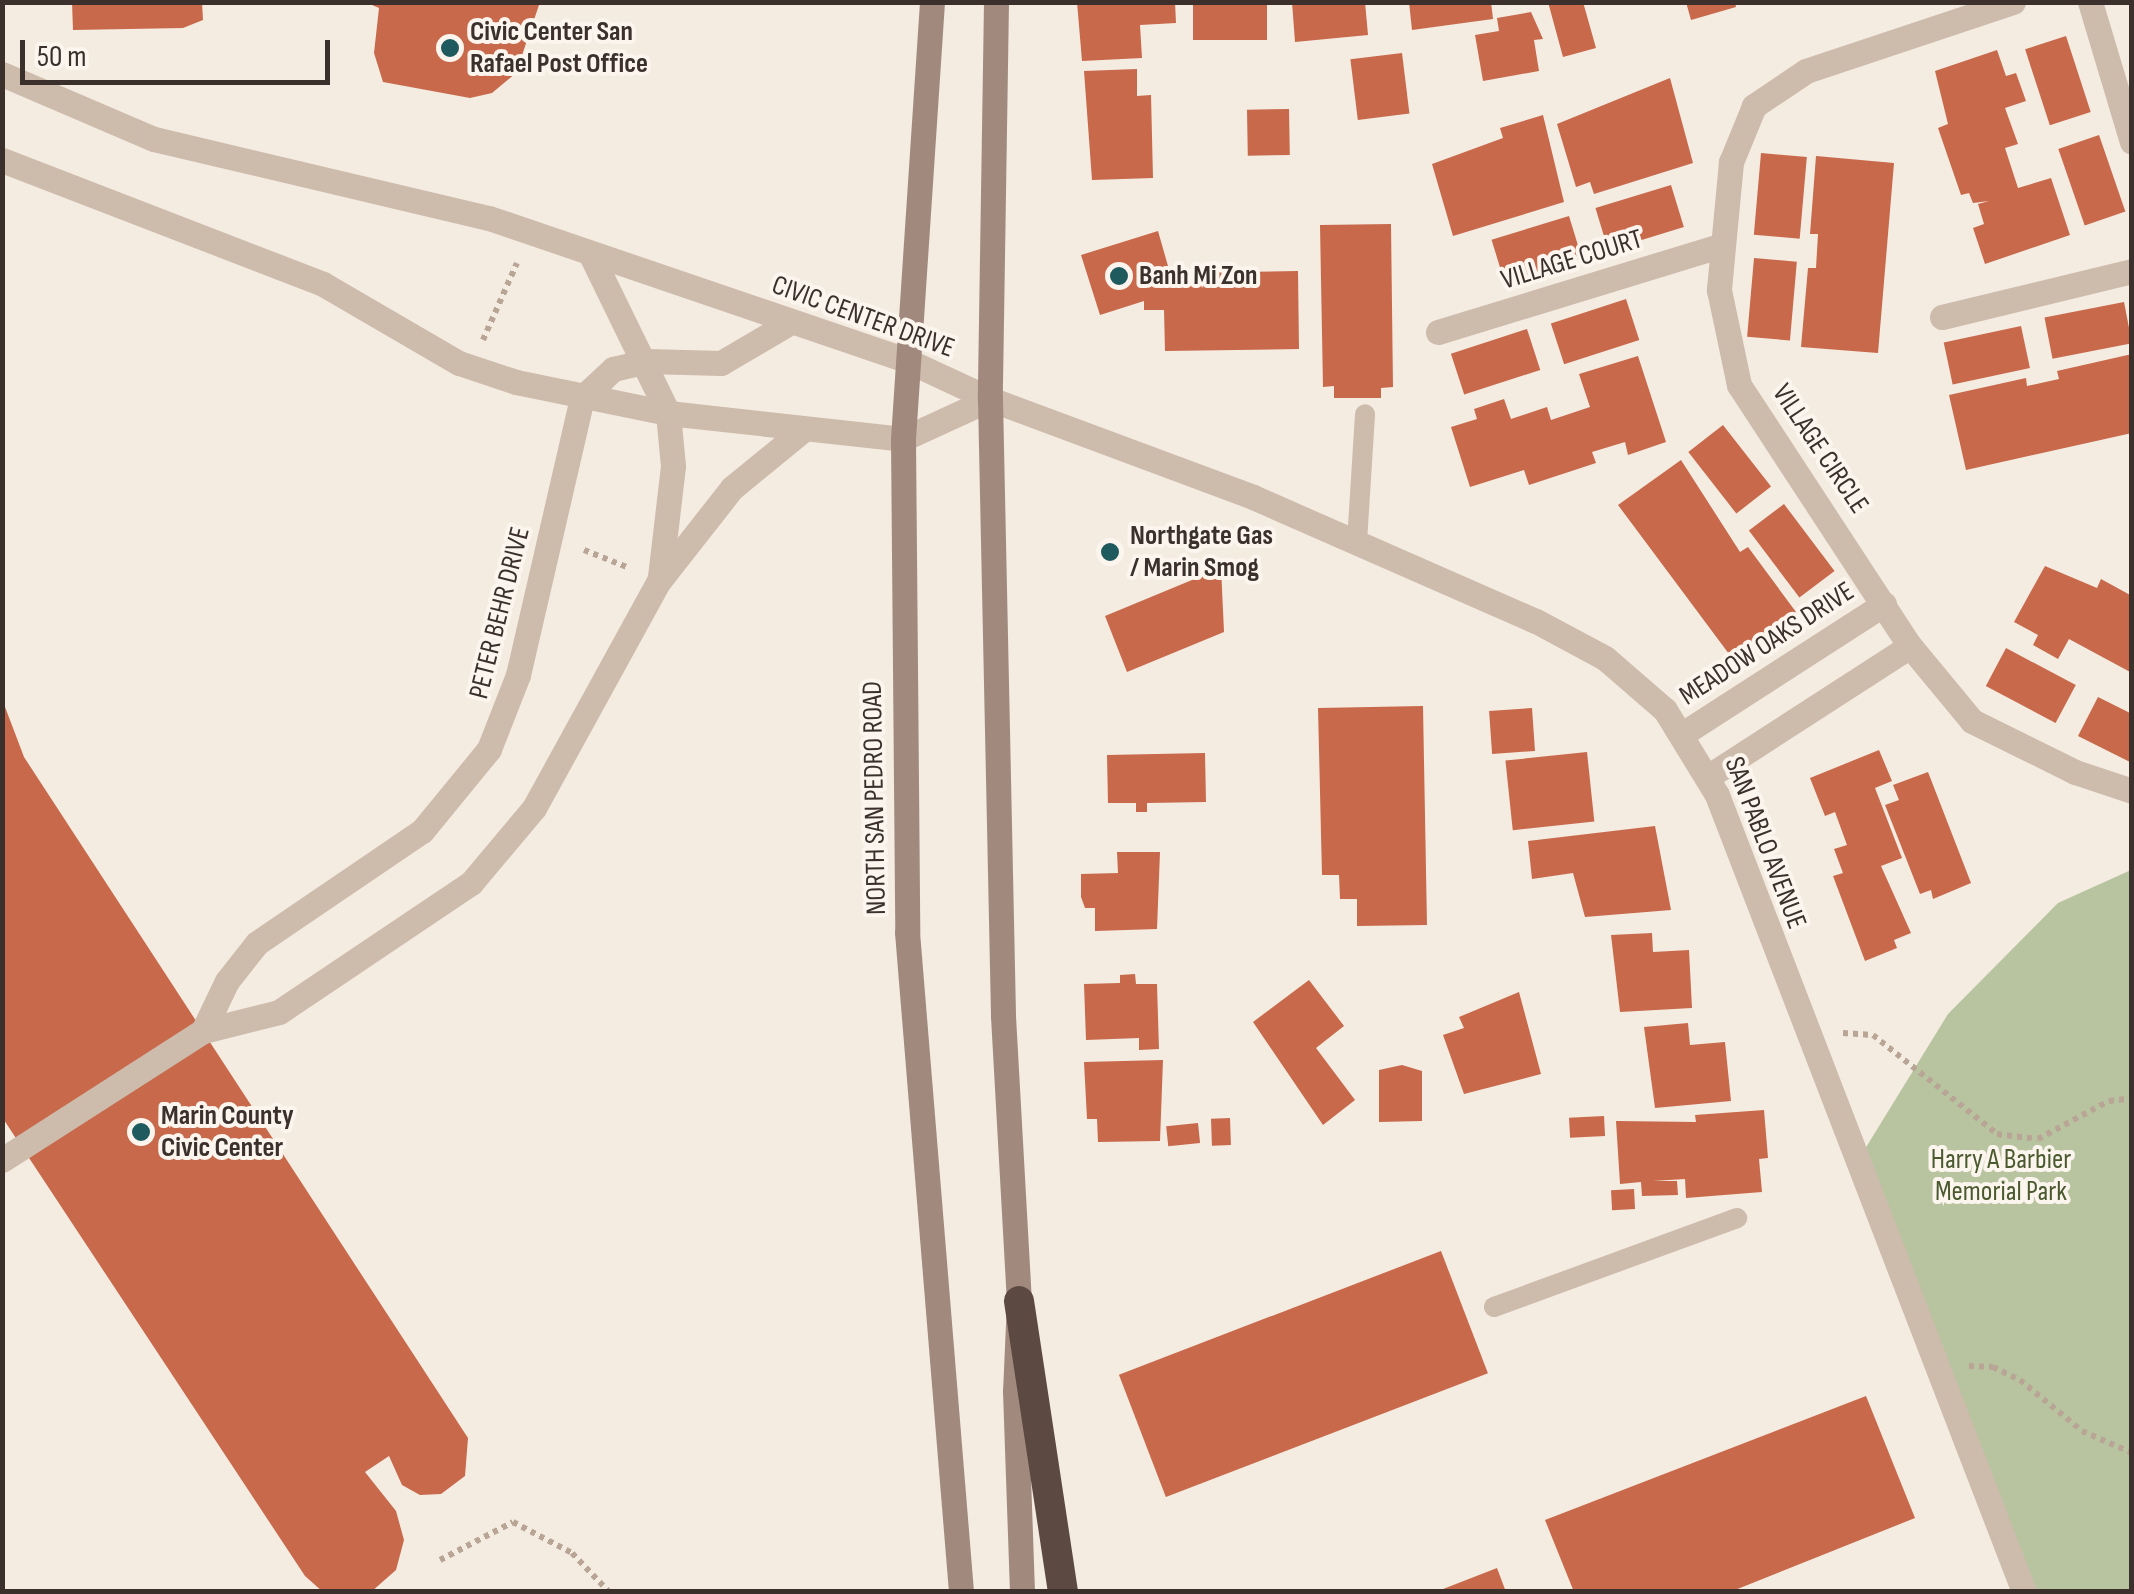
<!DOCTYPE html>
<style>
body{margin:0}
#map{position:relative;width:2134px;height:1594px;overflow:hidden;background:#f4ebe1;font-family:"Sofia Sans Condensed",sans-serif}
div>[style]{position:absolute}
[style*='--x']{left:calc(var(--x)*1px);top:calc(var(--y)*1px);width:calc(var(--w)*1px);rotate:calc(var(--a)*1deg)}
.green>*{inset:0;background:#b8c4a0}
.building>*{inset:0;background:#c8694b;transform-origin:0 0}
.path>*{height:6px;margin-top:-3px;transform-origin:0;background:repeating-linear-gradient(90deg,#b9a596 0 5px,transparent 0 10px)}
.service>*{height:20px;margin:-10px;padding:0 10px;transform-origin:10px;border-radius:10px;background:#cdbbac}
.minor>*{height:25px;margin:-12.5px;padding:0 12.5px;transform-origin:12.5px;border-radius:12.5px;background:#cdbbac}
.tertiary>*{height:25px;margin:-12.5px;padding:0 12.5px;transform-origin:12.5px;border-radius:12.5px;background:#cdbbac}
.secondary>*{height:25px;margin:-12.5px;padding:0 12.5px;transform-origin:12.5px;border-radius:12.5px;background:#a18a7d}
.motorway>*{height:30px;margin:-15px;padding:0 15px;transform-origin:15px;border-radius:15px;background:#5c4a42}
.dots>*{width:28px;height:28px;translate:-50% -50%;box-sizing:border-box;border:5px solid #fbf5ee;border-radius:50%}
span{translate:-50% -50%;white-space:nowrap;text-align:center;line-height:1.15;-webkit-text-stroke:8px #fbf5ee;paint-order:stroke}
.poi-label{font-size:28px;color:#3b302b;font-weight:700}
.left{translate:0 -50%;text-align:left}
.street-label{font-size:28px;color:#3b302b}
.park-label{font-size:28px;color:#4a5a2e}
.frame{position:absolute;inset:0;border:5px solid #3b302b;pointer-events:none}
.scale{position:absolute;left:20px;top:40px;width:310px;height:45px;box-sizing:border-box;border:5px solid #3b302b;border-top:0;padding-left:12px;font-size:30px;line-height:35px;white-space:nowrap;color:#3b302b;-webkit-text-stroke:8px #fbf5ee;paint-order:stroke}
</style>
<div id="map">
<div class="green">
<i style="clip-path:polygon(2131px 870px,2131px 1591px,2024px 1591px,1857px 1162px,1948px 1014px,2058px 903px)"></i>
</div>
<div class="building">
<i style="clip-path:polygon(72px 2px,202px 2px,203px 20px,183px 28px,73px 30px)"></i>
<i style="clip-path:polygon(365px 2px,540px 2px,516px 73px,492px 93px,470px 98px,383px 82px,374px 53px,379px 8px)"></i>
<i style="clip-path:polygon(1077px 2px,1175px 2px,1176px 23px,1140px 25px,1142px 58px,1082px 61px)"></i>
<i style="left:1193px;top:2px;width:74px;height:38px"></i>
<i style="clip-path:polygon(1292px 2px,1365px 2px,1368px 35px,1295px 42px)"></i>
<i style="clip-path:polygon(1409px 2px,1491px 2px,1493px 19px,1412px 30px)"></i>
<i style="clip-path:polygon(1548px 2px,1583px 2px,1596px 48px,1563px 57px)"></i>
<i style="clip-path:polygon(1686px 2px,1735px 2px,1736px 7px,1691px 20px)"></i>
<i style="clip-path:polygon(1531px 12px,1543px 39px,1534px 40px,1539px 71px,1483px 81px,1475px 35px,1499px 31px,1497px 18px)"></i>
<i style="left:2066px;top:36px;width:80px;height:43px;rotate:72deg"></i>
<i style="clip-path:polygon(1997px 50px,2006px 76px,2016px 73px,2026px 101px,2005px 108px,2018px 144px,2005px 148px,2018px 188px,2051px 178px,2070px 235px,1985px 264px,1973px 228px,1984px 224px,1978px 204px,1989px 201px,1973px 203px,1969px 193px,1961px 195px,1938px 128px,1948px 124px,1935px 71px)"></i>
<i style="left:1402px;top:53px;width:61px;height:52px;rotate:83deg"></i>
<i style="clip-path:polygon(1137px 69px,1137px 96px,1151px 95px,1153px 178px,1092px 180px,1084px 71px)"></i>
<i style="clip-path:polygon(1670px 78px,1693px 163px,1594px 194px,1590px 182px,1576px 187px,1557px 124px)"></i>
<i style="left:1289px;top:109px;width:46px;height:42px;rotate:89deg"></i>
<i style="clip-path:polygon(1543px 115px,1564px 202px,1453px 236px,1432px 164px,1503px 138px,1500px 128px)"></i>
<i style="left:2099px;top:135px;width:81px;height:43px;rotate:71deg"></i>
<i style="left:1761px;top:153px;width:46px;height:82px;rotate:5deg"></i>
<i style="clip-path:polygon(1816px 156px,1894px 163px,1878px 353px,1801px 347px,1808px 268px,1816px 268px,1818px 234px,1810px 234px)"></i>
<i style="left:1671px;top:185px;width:44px;height:79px;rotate:73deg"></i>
<i style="left:1569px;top:216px;width:44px;height:81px;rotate:73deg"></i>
<i style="clip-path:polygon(1391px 224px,1393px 387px,1381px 388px,1381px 398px,1334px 398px,1334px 386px,1323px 387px,1320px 225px)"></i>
<i style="clip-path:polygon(1158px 231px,1170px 273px,1298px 271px,1299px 349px,1165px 351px,1164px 310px,1144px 310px,1144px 301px,1100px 315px,1081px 255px)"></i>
<i style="left:1754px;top:258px;width:43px;height:79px;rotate:5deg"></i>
<i style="left:1626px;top:299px;width:43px;height:79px;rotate:72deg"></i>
<i style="left:2124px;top:302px;width:42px;height:81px;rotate:79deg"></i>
<i style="left:2021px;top:326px;width:43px;height:79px;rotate:78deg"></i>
<i style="left:1527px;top:329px;width:43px;height:80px;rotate:72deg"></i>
<i style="clip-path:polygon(2132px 354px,2132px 433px,1966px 470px,1949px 395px,2026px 378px,2027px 386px,2059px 379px,2057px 371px)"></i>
<i style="clip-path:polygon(1638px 356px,1666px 442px,1628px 455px,1625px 442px,1592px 452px,1596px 463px,1529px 485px,1524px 470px,1470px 487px,1451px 427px,1477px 419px,1474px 409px,1504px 399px,1511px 419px,1547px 407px,1551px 420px,1590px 407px,1579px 374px)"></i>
<i style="left:1723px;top:425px;width:78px;height:44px;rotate:52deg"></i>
<i style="clip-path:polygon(1681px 460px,1740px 552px,1748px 547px,1796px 612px,1732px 658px,1618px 505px)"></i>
<i style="left:1784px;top:504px;width:84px;height:44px;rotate:53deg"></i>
<i style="clip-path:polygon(2045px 566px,2097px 588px,2101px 579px,2132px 596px,2132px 673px,2069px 639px,2058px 659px,2033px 645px,2038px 635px,2014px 622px)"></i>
<i style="clip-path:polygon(1221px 568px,1224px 632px,1127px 672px,1105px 616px)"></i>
<i style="left:2006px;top:648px;width:79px;height:43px;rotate:28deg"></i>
<i style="clip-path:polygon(2098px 697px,2132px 714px,2132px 763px,2078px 736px)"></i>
<i style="clip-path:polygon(2px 699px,24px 757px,468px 1438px,465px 1476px,441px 1494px,420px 1495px,402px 1485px,389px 1456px,365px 1472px,396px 1511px,404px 1540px,396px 1570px,371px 1592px,323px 1592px,305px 1576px,2px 1117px)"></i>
<i style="clip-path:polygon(1423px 706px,1427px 925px,1357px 926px,1357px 899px,1340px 899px,1339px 875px,1322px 875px,1318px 708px)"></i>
<i style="left:1532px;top:708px;width:43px;height:43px;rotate:86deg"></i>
<i style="clip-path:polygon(1879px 750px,1892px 781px,1875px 788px,1902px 858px,1881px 866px,1911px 933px,1894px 940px,1897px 948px,1865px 961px,1833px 876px,1843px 873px,1834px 849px,1847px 845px,1835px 812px,1825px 816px,1810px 778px)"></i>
<i style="left:1587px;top:752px;width:70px;height:82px;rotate:84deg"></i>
<i style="clip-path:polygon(1205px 753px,1206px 802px,1147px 803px,1147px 812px,1136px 812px,1136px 803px,1108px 803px,1107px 755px)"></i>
<i style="clip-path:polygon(1928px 772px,1971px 883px,1933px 899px,1931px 890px,1920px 894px,1885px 805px,1899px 800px,1893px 785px)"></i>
<i style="clip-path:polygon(1655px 826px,1671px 910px,1585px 917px,1573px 873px,1532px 879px,1528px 841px)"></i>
<i style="clip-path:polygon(1117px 852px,1160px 852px,1157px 929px,1095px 931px,1095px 908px,1085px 908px,1081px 897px,1081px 874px,1118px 873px)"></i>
<i style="clip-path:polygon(1652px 933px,1653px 952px,1689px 950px,1692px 1008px,1620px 1012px,1611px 935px)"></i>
<i style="clip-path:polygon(1135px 974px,1136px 984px,1157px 984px,1159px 1049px,1139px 1050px,1139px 1038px,1086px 1040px,1084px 984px,1120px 983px,1120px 975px)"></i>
<i style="clip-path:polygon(1309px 980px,1344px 1026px,1316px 1048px,1355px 1100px,1323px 1125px,1253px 1022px)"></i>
<i style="clip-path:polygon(1519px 992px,1541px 1074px,1464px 1094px,1443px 1035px,1464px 1028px,1459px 1017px)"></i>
<i style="clip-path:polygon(1688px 1023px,1690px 1045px,1725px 1042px,1731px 1101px,1655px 1108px,1644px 1027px)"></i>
<i style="clip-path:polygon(1163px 1060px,1160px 1141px,1098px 1142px,1097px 1119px,1087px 1119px,1084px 1062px)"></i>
<i style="clip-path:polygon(1402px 1065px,1422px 1071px,1422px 1121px,1379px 1122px,1379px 1070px)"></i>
<i style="clip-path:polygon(1764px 1110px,1768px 1158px,1759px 1159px,1762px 1192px,1686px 1198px,1685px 1179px,1653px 1181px,1677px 1181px,1678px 1195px,1642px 1196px,1641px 1182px,1620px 1184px,1616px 1121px,1696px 1122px,1695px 1115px)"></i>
<i style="left:1604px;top:1116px;width:20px;height:35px;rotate:87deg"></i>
<i style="left:1230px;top:1118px;width:27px;height:19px;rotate:88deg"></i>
<i style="left:1198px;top:1123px;width:20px;height:32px;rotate:84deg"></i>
<i style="left:1634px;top:1189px;width:20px;height:23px;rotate:87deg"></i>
<i style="left:1441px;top:1251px;width:131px;height:345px;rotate:69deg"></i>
<i style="clip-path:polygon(1866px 1396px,1915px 1518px,1730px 1592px,1574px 1592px,1545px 1520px)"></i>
<i style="clip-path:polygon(1497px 1568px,1506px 1592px,1438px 1592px,1438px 1591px)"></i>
</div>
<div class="path">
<i style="--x:483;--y:340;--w:84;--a:-66.2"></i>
<i style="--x:584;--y:550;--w:48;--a:21.8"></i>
<i style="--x:1843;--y:1033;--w:30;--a:4"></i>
<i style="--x:1873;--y:1035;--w:159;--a:38.6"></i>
<i style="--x:1997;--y:1134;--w:41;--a:7"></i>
<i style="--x:2038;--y:1139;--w:81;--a:-28.2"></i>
<i style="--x:2109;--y:1101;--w:23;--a:-7"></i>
<i style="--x:1969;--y:1366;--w:24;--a:2"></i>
<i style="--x:1993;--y:1367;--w:30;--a:26"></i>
<i style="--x:2020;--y:1380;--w:80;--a:39.4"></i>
<i style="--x:2082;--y:1431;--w:55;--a:23.7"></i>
<i style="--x:440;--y:1560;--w:82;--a:-27.5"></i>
<i style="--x:513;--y:1522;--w:67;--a:27.7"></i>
<i style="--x:572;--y:1553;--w:54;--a:46.5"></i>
</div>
<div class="service">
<i style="--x:1357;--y:542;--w:128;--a:-86.4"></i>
<i style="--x:1494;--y:1307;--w:259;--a:-20.1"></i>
</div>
<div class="minor">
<i style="--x:2013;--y:2;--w:218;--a:161.6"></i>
<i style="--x:1806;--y:71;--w:63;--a:146.1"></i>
<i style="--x:1754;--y:106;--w:61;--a:112.3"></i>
<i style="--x:1731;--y:162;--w:129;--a:95.4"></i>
<i style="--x:1719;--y:290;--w:97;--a:78.1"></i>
<i style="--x:1739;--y:385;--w:312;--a:56.8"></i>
<i style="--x:1910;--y:646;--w:97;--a:50.4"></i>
<i style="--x:1972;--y:721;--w:115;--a:26.3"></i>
<i style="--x:2075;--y:772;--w:60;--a:18.4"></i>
<i style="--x:2090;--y:2;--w:146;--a:73.3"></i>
<i style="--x:590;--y:253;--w:178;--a:64"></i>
<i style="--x:668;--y:413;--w:53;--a:84.6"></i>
<i style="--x:673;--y:466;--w:111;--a:96.7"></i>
<i style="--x:1942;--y:317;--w:195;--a:-13.6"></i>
<i style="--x:1438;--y:332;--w:298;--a:-17"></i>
<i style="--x:990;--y:399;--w:281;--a:20.4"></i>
<i style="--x:1253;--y:497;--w:309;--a:23.7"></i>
<i style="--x:1536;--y:621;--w:78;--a:28.2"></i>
<i style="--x:1605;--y:658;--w:79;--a:40.9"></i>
<i style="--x:1665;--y:710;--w:100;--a:58.5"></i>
<i style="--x:1717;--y:795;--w:854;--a:68.93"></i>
<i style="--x:1684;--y:733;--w:238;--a:-32.8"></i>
<i style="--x:1709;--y:776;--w:239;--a:-32.9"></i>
<i style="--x:203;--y:1031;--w:55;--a:-64.4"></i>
<i style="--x:227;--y:981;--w:48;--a:-51.7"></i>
<i style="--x:257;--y:943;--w:199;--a:-34.2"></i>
<i style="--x:422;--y:831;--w:106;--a:-50.7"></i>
<i style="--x:489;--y:749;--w:79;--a:-68.6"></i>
<i style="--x:518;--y:675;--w:284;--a:-77"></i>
<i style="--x:582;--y:398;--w:42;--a:-43.1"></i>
<i style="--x:613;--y:369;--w:35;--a:-13"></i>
<i style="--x:647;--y:361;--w:74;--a:1.5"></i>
<i style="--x:721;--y:363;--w:79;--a:-30.5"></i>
<i style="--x:2;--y:1160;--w:239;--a:-32.7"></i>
<i style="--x:203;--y:1031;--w:78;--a:-14"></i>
<i style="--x:279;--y:1012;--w:231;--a:-33.9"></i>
<i style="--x:471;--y:883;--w:98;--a:-50"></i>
<i style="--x:534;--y:808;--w:259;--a:-61.2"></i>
<i style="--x:659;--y:581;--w:118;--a:-51.9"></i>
<i style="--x:732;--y:488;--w:93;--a:-39.3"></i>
</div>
<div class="tertiary">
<i style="--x:2;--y:74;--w:165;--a:23.2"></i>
<i style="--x:154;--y:139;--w:344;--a:13.3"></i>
<i style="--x:489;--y:218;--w:441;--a:18.8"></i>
<i style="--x:906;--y:360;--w:93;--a:24.9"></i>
<i style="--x:2;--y:160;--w:344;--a:21.1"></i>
<i style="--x:323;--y:284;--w:157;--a:30.2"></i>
<i style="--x:459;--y:363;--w:60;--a:18.4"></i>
<i style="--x:516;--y:382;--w:155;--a:11.5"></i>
<i style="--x:668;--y:413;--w:236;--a:6.3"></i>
<i style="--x:903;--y:439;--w:96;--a:-24.7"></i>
</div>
<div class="secondary">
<i style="--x:932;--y:2;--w:438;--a:93.8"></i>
<i style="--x:903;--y:439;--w:493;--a:89.5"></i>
<i style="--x:907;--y:932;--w:662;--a:85.32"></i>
<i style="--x:996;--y:2;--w:397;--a:90.9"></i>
<i style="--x:990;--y:399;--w:617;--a:88.79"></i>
<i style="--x:1003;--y:1016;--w:285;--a:86.8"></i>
<i style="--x:1019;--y:1301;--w:90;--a:92.5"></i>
<i style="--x:1015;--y:1391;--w:201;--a:88"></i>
</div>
<div class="motorway">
<i style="--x:1019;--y:1301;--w:294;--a:81.4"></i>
</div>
<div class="dots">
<i style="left:450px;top:48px;background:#1f5a5e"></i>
<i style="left:1119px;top:276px;background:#1f5a5e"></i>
<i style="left:1110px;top:552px;background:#1f5a5e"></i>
<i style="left:141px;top:1132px;background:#1f5a5e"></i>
</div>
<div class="poi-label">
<span class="left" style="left:470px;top:48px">Civic Center San<br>Rafael Post Office</span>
<span class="left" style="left:1139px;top:276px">Banh Mi Zon</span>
<span class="left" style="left:1130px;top:552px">Northgate Gas<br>/ Marin Smog</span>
<span class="left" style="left:161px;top:1132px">Marin County<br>Civic Center</span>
</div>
<div class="street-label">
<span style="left:1572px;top:260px;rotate:-17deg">VILLAGE COURT</span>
<span style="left:863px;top:317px;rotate:20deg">CIVIC CENTER DRIVE</span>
<span style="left:1820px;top:449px;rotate:56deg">VILLAGE CIRCLE</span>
<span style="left:500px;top:613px;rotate:-76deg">PETER BEHR DRIVE</span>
<span style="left:1767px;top:644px;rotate:-33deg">MEADOW OAKS DRIVE</span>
<span style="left:875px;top:798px;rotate:-91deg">NORTH SAN PEDRO ROAD</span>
<span style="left:1765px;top:843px;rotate:69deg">SAN PABLO AVENUE</span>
</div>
<div class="park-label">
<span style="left:2001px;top:1176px">Harry A Barbier<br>Memorial Park</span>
</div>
<div class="frame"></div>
<div class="scale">50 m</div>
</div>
